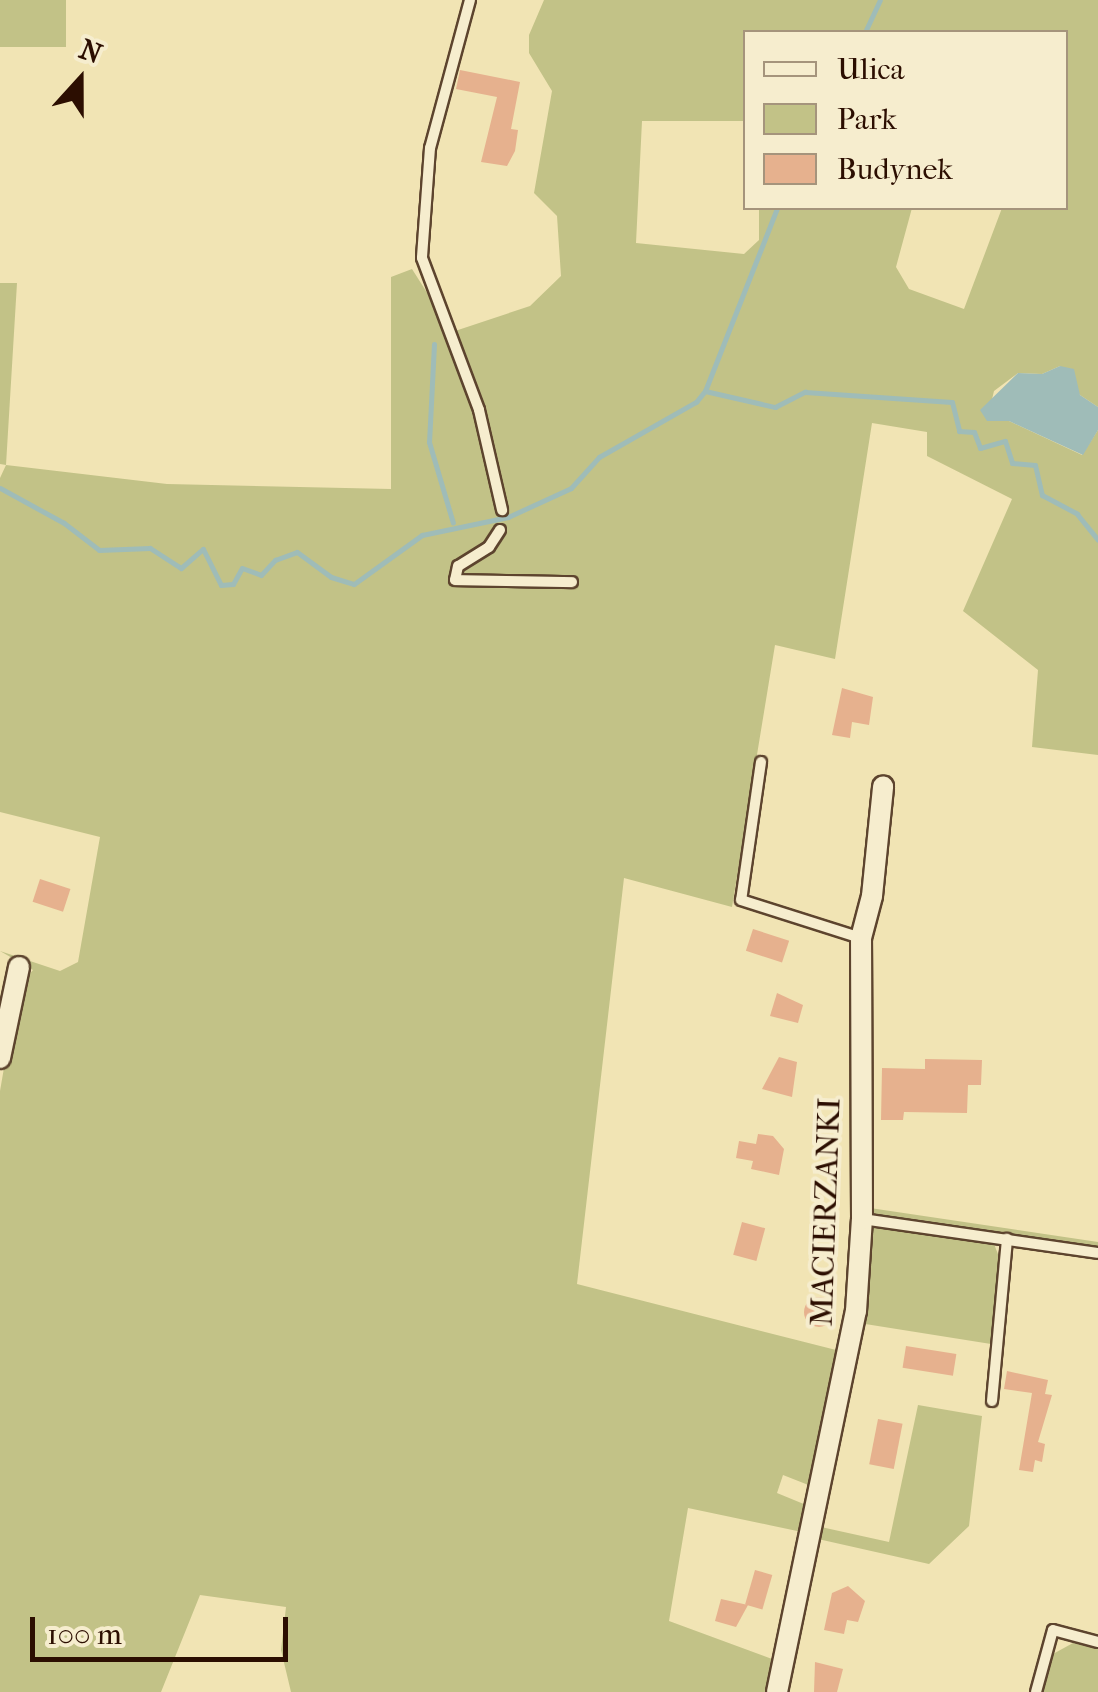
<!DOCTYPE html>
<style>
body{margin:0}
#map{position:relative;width:1098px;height:1692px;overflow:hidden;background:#f1e4b4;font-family:"IM FELL French Canon",serif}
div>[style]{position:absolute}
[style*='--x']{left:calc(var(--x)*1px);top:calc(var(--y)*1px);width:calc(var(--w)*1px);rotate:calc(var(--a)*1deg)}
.green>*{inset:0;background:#c2c287;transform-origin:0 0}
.water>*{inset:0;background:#9fbcb8}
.stream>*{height:5px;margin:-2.5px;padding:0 2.5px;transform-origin:2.5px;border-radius:2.5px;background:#9fbcb8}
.building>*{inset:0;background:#e6b18e;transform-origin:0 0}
.round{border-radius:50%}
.roads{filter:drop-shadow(2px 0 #5d442e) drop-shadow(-2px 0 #5d442e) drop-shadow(0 2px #5d442e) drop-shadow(0 -2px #5d442e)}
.service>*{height:10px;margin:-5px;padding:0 5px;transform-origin:5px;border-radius:5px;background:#f6edce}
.minor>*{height:20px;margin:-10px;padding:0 10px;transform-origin:10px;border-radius:10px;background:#f6edce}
span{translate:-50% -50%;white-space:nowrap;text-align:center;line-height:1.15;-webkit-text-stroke:8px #f6edce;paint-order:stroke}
.street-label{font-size:32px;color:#2c0e01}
.legend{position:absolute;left:743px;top:30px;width:325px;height:180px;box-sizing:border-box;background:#f6edce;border:2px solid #a5947c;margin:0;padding:12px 18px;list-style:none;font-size:30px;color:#2c0e01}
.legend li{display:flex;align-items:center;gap:20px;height:50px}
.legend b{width:50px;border:2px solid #a5947c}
.north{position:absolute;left:30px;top:30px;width:100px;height:100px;-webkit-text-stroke:8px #f6edce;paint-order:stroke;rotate:21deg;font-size:28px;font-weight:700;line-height:40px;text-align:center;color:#2c0e01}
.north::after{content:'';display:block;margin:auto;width:35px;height:45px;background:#2c0e01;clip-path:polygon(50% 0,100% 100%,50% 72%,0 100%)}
.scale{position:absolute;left:30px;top:1617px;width:258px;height:45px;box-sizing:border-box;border:5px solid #2c0e01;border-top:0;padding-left:12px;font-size:30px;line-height:35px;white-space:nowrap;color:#2c0e01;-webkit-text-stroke:8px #f6edce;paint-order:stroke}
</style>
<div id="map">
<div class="green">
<i style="left:0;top:0;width:66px;height:47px"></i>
<i style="clip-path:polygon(evenodd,544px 0,1098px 0,1098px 407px,1080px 395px,1060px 366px,1042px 374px,1018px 373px,994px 391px,987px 420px,1009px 421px,1082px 455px,1098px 430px,1098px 755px,1032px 747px,1038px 670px,963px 611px,1012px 499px,927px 456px,927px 432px,872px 423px,835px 659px,775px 645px,732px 907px,624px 878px,577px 1284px,840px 1351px,845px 1312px,852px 1311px,816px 1488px,783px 1475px,777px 1493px,811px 1507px,802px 1532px,688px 1508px,669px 1621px,780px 1662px,773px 1692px,291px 1692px,281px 1650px,286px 1607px,200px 1595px,161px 1692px,0 1692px,0 1091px,18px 987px,33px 970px,0 951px,60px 971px,78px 962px,100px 837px,0 812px,0 478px,6px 465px,0 464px,0 283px,17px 283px,6px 465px,167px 484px,391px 489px,391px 277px,412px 269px,452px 332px,530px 306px,561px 276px,557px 216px,534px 193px,552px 91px,529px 53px,529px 35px,544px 0,746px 32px,1066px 32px,1066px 208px,1002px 208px,964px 309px,909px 289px,896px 267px,912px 208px,759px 208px,759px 240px,744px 254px,636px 243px,642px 121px,745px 121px,746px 32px)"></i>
<i style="clip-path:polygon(870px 1208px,1098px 1242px,1098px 1250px,874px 1215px)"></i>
<i style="clip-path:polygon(877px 1224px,994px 1244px,1001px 1262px,991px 1344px,859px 1323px,871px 1227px)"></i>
<i style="clip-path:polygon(918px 1405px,982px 1416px,969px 1526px,929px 1564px,818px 1539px,821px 1527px,889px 1542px)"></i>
<i style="clip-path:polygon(1073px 1643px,1098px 1649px,1098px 1692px,1043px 1692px,1053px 1654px)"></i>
</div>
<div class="water">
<i style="clip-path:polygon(1060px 366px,1074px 369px,1080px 395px,1098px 407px,1098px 430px,1083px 455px,1009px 421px,987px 421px,980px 410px,1018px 373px,1042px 374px)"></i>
</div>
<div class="stream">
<i style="--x:865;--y:32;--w:35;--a:-65"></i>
<i style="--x:434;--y:344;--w:98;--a:92.9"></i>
<i style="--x:429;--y:442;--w:84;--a:73.5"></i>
<i style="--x:705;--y:391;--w:197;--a:-68.5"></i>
<i style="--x:0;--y:488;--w:73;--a:28.7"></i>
<i style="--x:64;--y:523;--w:44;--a:37.6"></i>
<i style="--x:99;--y:550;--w:51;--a:-2.2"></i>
<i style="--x:150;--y:548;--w:37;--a:33"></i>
<i style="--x:181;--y:568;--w:29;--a:-41"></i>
<i style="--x:203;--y:549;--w:40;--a:63.4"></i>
<i style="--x:221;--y:585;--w:12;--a:-5"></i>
<i style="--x:233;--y:584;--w:18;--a:-61"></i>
<i style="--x:242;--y:568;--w:20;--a:20"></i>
<i style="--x:261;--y:575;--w:21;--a:-47"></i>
<i style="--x:275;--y:560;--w:23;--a:-20"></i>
<i style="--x:297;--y:552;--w:42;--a:36.3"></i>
<i style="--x:331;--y:577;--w:24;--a:17"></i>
<i style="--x:354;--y:584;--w:84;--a:-35.8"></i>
<i style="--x:422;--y:535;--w:88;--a:-11.8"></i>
<i style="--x:508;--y:517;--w:69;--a:-24.7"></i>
<i style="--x:571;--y:488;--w:42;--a:-47.9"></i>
<i style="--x:599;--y:457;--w:112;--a:-29.6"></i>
<i style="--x:696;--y:402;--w:14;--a:-51"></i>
<i style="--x:705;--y:391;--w:72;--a:12.9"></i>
<i style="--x:775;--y:407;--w:34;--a:-27"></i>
<i style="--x:805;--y:392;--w:147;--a:3.9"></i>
<i style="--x:952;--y:402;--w:30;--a:76"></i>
<i style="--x:959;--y:431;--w:15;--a:4"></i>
<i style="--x:974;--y:432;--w:17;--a:69"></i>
<i style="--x:980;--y:448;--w:26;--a:-16"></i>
<i style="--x:1005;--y:441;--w:23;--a:72"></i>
<i style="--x:1012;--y:463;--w:23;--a:5"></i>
<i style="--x:1035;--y:465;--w:31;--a:77"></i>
<i style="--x:1042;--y:495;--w:40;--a:28"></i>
<i style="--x:1077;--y:514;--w:33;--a:51"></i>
</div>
<div class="building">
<i style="clip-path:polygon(460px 70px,520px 82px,511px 129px,518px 130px,515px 151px,507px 166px,481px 162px,497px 97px,456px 89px)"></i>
<i style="clip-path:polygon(842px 688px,873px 697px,869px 725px,852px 722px,850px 738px,832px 735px)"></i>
<i style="left:40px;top:879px;width:32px;height:24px;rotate:18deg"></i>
<i style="left:753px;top:929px;width:38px;height:23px;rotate:18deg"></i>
<i style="clip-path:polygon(777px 993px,803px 1005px,798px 1023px,770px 1016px)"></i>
<i style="clip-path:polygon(779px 1057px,797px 1062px,792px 1097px,762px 1089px)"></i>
<i style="clip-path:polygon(925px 1059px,982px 1060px,981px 1085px,968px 1085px,967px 1113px,904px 1112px,903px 1120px,881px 1120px,882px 1068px,925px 1069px)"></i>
<i style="clip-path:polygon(758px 1134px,773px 1136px,784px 1149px,779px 1175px,751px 1169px,753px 1161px,736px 1158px,739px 1141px,756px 1144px)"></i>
<i style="left:742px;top:1222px;width:24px;height:34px;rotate:15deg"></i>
<i class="round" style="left:804px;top:1297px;width:30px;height:30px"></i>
<i style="left:906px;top:1346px;width:51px;height:22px;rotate:9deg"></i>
<i style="clip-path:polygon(1007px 1371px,1048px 1380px,1045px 1394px,1052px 1395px,1038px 1442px,1045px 1444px,1042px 1462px,1035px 1460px,1033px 1472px,1019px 1470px,1032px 1393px,1004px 1389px)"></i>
<i style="left:878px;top:1419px;width:25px;height:46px;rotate:11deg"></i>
<i style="left:755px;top:1570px;width:18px;height:36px;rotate:16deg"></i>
<i style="clip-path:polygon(848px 1586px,865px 1601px,858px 1622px,847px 1620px,844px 1634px,824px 1630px,832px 1593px)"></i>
<i style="clip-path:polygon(721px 1599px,748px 1605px,736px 1627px,715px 1621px)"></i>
<i style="clip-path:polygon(815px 1662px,843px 1669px,837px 1692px,814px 1692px)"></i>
</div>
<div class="roads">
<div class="service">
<i style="--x:470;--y:0;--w:153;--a:105.1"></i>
<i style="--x:430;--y:148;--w:110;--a:94.2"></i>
<i style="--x:422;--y:258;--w:162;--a:69.4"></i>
<i style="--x:479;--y:410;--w:103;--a:77"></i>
<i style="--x:500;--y:530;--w:20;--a:123"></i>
<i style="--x:489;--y:547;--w:36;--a:148"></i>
<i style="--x:458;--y:566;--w:14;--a:102"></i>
<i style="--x:455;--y:580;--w:117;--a:1"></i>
<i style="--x:761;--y:762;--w:139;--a:98.2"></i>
<i style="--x:741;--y:900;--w:126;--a:17.6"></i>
<i style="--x:862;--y:1219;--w:238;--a:8.2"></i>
<i style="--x:992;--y:1401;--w:163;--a:-84.7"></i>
<i style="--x:1036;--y:1692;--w:64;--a:-74.7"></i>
<i style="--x:1053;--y:1630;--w:47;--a:14.9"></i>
</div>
<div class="minor">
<i style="--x:0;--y:1058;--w:93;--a:-78.2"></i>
<i style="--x:777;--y:1692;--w:389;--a:-78.3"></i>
<i style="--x:856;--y:1311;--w:92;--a:-86.3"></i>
<i style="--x:862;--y:1219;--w:281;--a:-90.2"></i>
<i style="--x:861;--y:938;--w:43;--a:-75.3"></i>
<i style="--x:872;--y:896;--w:110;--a:-84.2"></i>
</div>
</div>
<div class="street-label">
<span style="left:826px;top:1212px;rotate:-88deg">MACIERZANKI</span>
</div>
<ul class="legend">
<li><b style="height:12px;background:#f6edce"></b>Ulica</li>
<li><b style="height:28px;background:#c2c287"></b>Park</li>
<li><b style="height:28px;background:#e6b18e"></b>Budynek</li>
</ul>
<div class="north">N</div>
<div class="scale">100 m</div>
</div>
